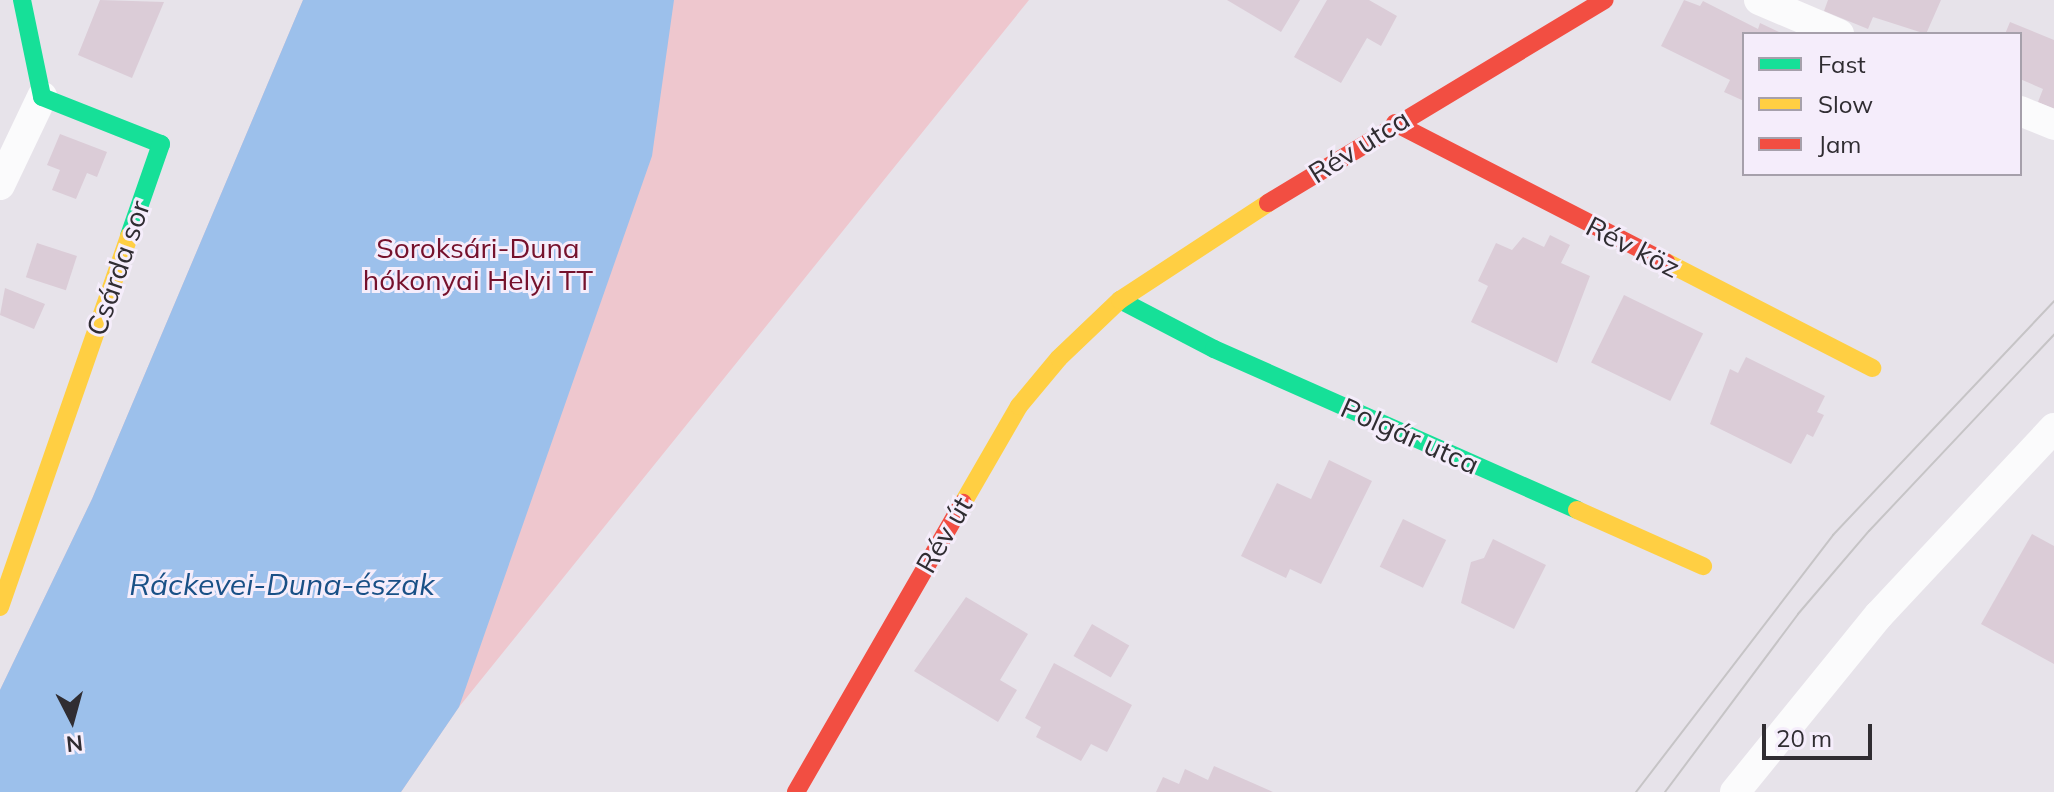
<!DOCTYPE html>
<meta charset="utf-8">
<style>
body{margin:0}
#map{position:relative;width:2054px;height:792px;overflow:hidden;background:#e7e3ea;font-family:Mulish,sans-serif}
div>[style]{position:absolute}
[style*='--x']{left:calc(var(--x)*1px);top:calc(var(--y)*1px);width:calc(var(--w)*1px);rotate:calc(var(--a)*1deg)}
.green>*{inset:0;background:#eec7ce}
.water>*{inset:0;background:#9cc0eb}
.building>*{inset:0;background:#dbccd7;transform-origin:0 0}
.street>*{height:30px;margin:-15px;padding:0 15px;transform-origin:15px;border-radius:15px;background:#fbfbfc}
.fast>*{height:18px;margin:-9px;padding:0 9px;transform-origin:9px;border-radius:9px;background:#16e098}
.slow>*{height:18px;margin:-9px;padding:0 9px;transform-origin:9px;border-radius:9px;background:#ffcf43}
.jam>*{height:18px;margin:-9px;padding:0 9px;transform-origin:9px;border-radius:9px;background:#f24e42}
.tram>*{height:2px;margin:-1px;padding:0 1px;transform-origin:1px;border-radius:1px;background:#c6c4c6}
span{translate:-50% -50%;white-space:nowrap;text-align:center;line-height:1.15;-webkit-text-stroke:6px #f5edfb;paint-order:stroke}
.street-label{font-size:28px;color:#302d32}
.park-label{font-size:28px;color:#75112c}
.water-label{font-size:30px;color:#195086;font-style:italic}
.legend{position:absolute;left:1742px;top:32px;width:280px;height:144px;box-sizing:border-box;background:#f5edfb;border:2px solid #a6a0ab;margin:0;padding:10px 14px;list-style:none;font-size:24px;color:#302d32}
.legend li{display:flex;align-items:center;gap:16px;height:40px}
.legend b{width:40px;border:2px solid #a6a0ab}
.north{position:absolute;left:32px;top:680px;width:80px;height:80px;-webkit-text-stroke:6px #f5edfb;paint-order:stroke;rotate:174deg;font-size:22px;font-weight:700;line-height:32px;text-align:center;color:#302d32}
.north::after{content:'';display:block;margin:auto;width:28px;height:36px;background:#302d32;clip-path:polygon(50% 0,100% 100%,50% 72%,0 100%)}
.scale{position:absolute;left:1762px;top:724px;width:110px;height:36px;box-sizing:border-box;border:4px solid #302d32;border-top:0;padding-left:10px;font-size:24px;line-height:28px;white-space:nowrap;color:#302d32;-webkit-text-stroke:6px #f5edfb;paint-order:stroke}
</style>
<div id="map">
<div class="green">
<i style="clip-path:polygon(303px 0,1029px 0,459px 707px,401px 792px,0 792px,0 690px,92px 499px)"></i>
</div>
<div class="water">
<i style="clip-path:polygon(303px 0,674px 0,652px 156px,459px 707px,401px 792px,0 792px,0 690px,92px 499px)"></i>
</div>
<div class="building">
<i style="clip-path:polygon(100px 0,164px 2px,132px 78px,78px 55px)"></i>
<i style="clip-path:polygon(1227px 0,1300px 0,1281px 32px)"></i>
<i style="clip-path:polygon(1327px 0,1369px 0,1397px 16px,1381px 46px,1367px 38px,1341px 83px,1294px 57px)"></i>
<i style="clip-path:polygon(1684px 0,1700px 6px,1703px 1px,1758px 29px,1760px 23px,1783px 34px,1744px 34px,1744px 101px,1724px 92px,1730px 80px,1661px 46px)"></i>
<i style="clip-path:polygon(1828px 0,1941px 0,1926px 34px,1873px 17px,1868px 29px,1824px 11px)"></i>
<i style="clip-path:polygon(2010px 22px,2054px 40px,2054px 109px,2038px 102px,2043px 89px,2020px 79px,2020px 34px,2005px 34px)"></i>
<i style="clip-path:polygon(60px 134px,107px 152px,97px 177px,87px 173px,76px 199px,52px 190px,60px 170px,47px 165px)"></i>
<i style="clip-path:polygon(1550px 235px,1570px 245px,1561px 263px,1590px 276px,1557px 363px,1471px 322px,1488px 286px,1478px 281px,1496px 243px,1512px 250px,1523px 237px,1544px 247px)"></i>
<i style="left:37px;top:243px;width:42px;height:36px;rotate:18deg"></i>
<i style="clip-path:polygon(5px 288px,45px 304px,34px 329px,0 315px)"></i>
<i style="left:1624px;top:295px;width:88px;height:75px;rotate:26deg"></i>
<i style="clip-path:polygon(1746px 357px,1825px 396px,1817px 412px,1824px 415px,1813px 437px,1807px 434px,1791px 464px,1710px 424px,1730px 369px,1738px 373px)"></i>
<i style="clip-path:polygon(1329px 460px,1372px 481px,1321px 584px,1290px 569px,1286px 578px,1241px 556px,1277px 483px,1311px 499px)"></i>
<i style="left:1403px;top:519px;width:48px;height:53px;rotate:26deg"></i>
<i style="clip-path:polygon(2032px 534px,2054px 546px,2054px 664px,1981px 624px)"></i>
<i style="clip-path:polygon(1493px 539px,1546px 565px,1514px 629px,1461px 603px,1471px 562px,1484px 558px)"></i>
<i style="clip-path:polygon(966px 597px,1028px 634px,1000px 680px,1017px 690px,998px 722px,914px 671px)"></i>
<i style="left:1092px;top:624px;width:43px;height:37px;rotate:30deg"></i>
<i style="clip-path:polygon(1054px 663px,1132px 705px,1107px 752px,1091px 744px,1081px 761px,1036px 737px,1041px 727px,1025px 718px)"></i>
<i style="clip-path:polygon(1214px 766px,1273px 792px,1156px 792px,1163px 777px,1179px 784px,1185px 769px,1208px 780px)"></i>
</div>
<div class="street">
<i style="--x:1759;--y:0;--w:87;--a:23"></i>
<i style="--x:2020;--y:111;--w:37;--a:22"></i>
<i style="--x:0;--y:185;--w:98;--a:-64.5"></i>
<i style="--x:1735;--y:792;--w:228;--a:-50.9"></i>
<i style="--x:1879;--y:615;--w:256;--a:-46.9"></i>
</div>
<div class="fast">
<i style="--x:22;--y:0;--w:99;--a:78.3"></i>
<i style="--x:42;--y:97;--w:128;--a:21.6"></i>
<i style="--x:161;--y:144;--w:97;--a:109.2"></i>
<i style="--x:1120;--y:300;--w:106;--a:27.5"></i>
<i style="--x:1214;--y:349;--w:397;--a:23.9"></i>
</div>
<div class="slow">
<i style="--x:1666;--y:262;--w:232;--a:27.2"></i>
<i style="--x:963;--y:503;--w:112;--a:-60"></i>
<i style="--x:1019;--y:406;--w:62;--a:-50.2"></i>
<i style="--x:1059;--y:358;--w:84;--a:-43.6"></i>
<i style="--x:1120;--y:300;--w:177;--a:-33.2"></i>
<i style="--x:1577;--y:510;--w:138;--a:24"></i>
<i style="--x:0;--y:607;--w:393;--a:-70.8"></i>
</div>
<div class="jam">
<i style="--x:1395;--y:123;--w:305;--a:27.2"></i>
<i style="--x:1268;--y:203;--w:393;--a:-31.1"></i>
<i style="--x:796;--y:792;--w:334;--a:-60"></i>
</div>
<div class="tram">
<i style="--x:1636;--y:792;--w:324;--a:-52.5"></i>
<i style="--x:1833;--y:535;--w:322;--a:-46.6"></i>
<i style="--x:1665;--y:792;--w:222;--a:-53.2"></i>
<i style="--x:1798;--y:614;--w:109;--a:-49.5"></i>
<i style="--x:1869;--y:531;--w:270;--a:-46.7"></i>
</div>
<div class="street-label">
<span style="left:1359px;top:146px;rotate:-32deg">Rév utca</span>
<span style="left:1633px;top:247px;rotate:27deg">Rév köz</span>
<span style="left:118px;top:268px;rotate:-71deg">Csárda sor</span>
<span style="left:1410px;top:436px;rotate:24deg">Polgár utca</span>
<span style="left:944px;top:535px;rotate:-60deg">Rév út</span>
</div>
<div class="park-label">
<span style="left:478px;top:264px">Soroksári-Duna<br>hókonyai Helyi TT</span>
</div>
<div class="water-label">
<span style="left:282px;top:584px">Ráckevei-Duna-észak</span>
</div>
<ul class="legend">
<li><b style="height:10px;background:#16e098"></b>Fast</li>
<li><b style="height:10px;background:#ffcf43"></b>Slow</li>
<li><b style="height:10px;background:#f24e42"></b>Jam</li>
</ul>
<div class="north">N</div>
<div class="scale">20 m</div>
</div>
